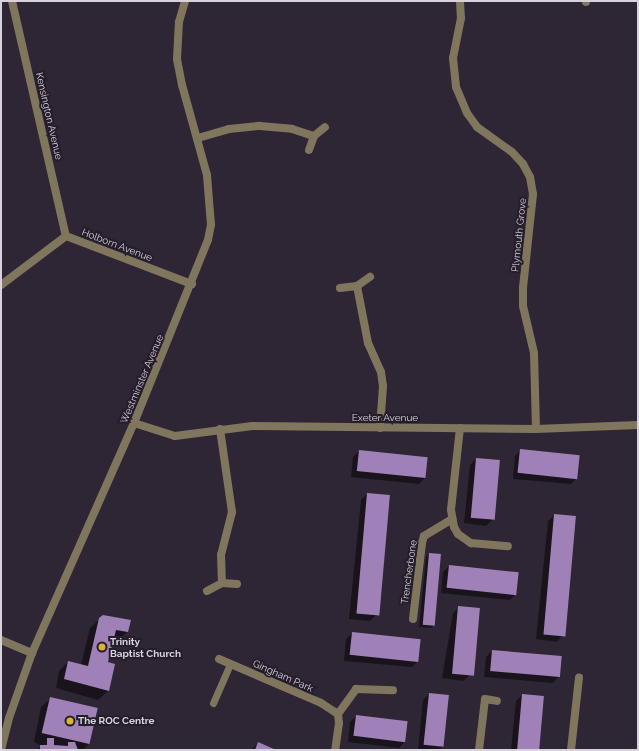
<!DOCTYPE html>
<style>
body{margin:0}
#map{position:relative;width:639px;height:751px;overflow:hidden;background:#2f2635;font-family:Raleway,sans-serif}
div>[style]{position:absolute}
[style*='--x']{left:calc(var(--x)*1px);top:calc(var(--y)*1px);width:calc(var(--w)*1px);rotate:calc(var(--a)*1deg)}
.shadow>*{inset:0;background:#0007}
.building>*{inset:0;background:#9f81b8;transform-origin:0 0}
.lane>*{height:7px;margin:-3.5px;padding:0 3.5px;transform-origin:3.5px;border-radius:3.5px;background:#80765d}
.street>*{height:8px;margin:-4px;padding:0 4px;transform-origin:4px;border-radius:4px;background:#80765d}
.dots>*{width:11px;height:11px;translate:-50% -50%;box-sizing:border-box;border:2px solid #251d2b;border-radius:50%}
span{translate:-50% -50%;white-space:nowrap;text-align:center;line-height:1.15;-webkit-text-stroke:4px #251d2b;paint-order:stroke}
.street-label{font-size:10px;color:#d7d2db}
.poi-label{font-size:10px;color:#d7d2db;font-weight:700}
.left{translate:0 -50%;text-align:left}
.frame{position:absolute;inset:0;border:2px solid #d7d2db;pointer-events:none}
</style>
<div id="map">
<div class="shadow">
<i style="clip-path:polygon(521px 450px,577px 478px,571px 484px,513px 479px,515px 456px)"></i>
<i style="clip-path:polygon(359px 451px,425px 478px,419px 484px,351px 477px,353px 457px)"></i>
<i style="clip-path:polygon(476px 459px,492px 520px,486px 526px,464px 523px,470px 465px)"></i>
<i style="clip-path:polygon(367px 494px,376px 615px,370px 621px,349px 619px,361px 500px)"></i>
<i style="clip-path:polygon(554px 515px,563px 635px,557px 642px,536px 639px,548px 521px)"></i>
<i style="clip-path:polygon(429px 554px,440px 555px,434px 625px,431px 628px,419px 627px,426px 557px)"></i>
<i style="clip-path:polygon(449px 566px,516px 594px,510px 600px,441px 593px,443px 572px)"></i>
<i style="clip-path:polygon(459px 607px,470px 675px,463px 681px,442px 678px,453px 613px)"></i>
<i style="clip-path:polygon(100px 619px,127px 632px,118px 641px,112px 640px,107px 662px,114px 664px,108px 691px,98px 700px,56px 688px,59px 671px,68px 662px,81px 665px,90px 628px)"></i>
<i style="clip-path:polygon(352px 633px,418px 661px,412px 667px,344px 661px,346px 639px)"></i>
<i style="clip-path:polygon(492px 651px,559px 676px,553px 683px,484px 677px,486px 657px)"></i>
<i style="clip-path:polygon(429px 694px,448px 696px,443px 746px,439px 750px,418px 750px,423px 700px)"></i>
<i style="clip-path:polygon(522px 695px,538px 750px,511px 750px,516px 701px)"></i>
<i style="clip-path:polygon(51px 698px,89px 744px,83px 750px,36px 750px,42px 746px,34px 742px,41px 707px)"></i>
<i style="clip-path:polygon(356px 716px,405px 742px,399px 748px,348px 742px,350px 722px)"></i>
<i style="clip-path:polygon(258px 743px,274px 750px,251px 750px)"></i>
</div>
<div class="building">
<i style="left:520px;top:449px;width:60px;height:24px;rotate:6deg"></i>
<i style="left:359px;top:450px;width:69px;height:21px;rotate:6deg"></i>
<i style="left:476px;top:458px;width:24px;height:60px;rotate:5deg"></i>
<i style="left:367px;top:493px;width:23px;height:121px;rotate:5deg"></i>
<i style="left:554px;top:514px;width:22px;height:121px;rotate:5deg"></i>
<i style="left:429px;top:553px;width:12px;height:72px;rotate:5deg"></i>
<i style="left:449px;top:565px;width:70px;height:23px;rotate:6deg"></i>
<i style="left:458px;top:606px;width:22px;height:68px;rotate:5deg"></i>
<i style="clip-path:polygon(103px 615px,131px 620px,128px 632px,116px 630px,108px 662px,115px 664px,109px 691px,64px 679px,68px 661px,88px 666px,99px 618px)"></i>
<i style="left:352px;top:632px;width:69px;height:23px;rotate:6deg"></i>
<i style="left:492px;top:650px;width:70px;height:21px;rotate:5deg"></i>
<i style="left:429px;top:693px;width:20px;height:52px;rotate:6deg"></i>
<i style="left:522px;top:694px;width:22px;height:56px;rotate:5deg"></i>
<i style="left:50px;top:697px;width:49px;height:37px;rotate:13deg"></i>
<i style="left:356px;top:715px;width:52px;height:21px;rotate:7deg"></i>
<i style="clip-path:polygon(47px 738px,54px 738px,54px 745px,68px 746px,68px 742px,75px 742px,78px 750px,40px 750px,40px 745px,47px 745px)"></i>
<i style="clip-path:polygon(258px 742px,276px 750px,255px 750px)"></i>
</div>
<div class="lane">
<i style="--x:213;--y:703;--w:43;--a:-66.4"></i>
</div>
<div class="street">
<i style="--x:12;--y:1;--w:241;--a:77.1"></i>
<i style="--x:460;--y:1;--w:17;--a:87"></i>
<i style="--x:461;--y:18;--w:41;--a:101.3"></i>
<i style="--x:453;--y:58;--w:29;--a:84"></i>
<i style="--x:456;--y:87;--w:28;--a:67"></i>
<i style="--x:467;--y:113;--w:17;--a:54"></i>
<i style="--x:477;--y:127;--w:43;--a:35.5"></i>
<i style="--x:512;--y:152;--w:16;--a:47"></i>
<i style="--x:523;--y:164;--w:15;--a:62"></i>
<i style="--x:530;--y:177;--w:17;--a:80"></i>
<i style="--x:533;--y:194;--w:94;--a:96.1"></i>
<i style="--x:523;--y:287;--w:19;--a:90"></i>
<i style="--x:523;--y:306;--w:48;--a:76.8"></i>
<i style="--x:534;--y:353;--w:76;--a:88.5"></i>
<i style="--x:586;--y:1;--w:1;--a:90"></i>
<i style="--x:198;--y:138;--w:32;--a:-16"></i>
<i style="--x:229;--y:129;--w:31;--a:-6"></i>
<i style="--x:260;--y:126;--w:32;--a:5"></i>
<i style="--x:292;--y:129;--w:23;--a:18"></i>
<i style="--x:309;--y:150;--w:15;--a:-70"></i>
<i style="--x:314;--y:136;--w:14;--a:-39"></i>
<i style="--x:1;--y:285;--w:81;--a:-37"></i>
<i style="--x:66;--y:236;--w:135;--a:20.9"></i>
<i style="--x:357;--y:286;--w:58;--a:79.1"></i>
<i style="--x:368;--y:343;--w:32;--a:66"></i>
<i style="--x:381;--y:372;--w:14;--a:82"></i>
<i style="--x:383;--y:386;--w:42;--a:94.1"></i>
<i style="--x:340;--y:288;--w:17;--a:-7"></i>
<i style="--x:357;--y:286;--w:16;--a:-35"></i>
<i style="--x:134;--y:423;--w:43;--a:17.6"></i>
<i style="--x:175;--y:436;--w:78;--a:-7.4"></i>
<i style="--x:252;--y:426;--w:284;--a:0.6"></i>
<i style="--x:536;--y:429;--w:102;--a:-2.2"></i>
<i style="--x:460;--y:428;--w:82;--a:96.3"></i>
<i style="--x:451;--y:510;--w:17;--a:80"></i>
<i style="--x:454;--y:527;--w:8;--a:60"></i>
<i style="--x:458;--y:534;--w:16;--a:35"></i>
<i style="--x:471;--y:543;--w:37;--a:5"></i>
<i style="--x:220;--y:429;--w:84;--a:81.8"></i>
<i style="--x:232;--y:512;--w:44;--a:104.3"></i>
<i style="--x:221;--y:555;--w:28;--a:88"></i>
<i style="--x:207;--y:591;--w:17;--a:-28"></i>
<i style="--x:222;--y:583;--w:15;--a:4"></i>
<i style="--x:413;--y:619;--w:77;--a:-83.2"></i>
<i style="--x:422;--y:543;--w:7;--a:-74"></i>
<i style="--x:424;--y:536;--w:33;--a:-31"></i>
<i style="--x:1;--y:640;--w:34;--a:23"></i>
<i style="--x:219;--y:659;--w:111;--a:23.3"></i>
<i style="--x:321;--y:703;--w:20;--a:33"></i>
<i style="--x:338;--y:714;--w:9;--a:84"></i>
<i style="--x:339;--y:723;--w:27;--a:98"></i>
<i style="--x:338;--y:714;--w:31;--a:-54"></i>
<i style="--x:356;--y:689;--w:37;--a:2"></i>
<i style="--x:1;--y:750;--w:33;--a:-76"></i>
<i style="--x:9;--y:718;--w:69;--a:-70.5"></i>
<i style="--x:32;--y:653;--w:252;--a:-66.1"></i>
<i style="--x:134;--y:423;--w:197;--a:-68"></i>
<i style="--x:208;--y:240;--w:15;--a:-79"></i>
<i style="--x:211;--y:225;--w:50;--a:-94.6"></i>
<i style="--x:207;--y:175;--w:93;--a:-105.5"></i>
<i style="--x:182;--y:85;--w:26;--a:-101"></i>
<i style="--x:177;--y:59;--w:37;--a:-87"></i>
<i style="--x:179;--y:22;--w:22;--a:-74"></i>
<i style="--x:479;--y:750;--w:51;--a:-83.3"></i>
<i style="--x:485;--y:699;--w:12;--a:9"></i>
<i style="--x:571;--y:750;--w:73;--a:-83.7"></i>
</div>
<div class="dots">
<i style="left:102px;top:647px;background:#dcb233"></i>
<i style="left:70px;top:721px;background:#dcb233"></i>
</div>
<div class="street-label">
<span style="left:49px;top:116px;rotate:77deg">Kensington Avenue</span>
<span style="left:519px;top:235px;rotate:-84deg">Plymouth Grove</span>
<span style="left:117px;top:245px;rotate:21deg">Holborn Avenue</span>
<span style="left:142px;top:379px;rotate:-67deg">Westminster Avenue</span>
<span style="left:385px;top:418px">Exeter Avenue</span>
<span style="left:409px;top:572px;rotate:-82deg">Trencherbone</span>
<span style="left:283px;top:676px;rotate:24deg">Gingham Park</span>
</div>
<div class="poi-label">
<span class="left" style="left:110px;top:647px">Trinity<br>Baptist Church</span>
<span class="left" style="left:78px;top:721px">The ROC Centre</span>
</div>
<div class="frame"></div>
</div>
